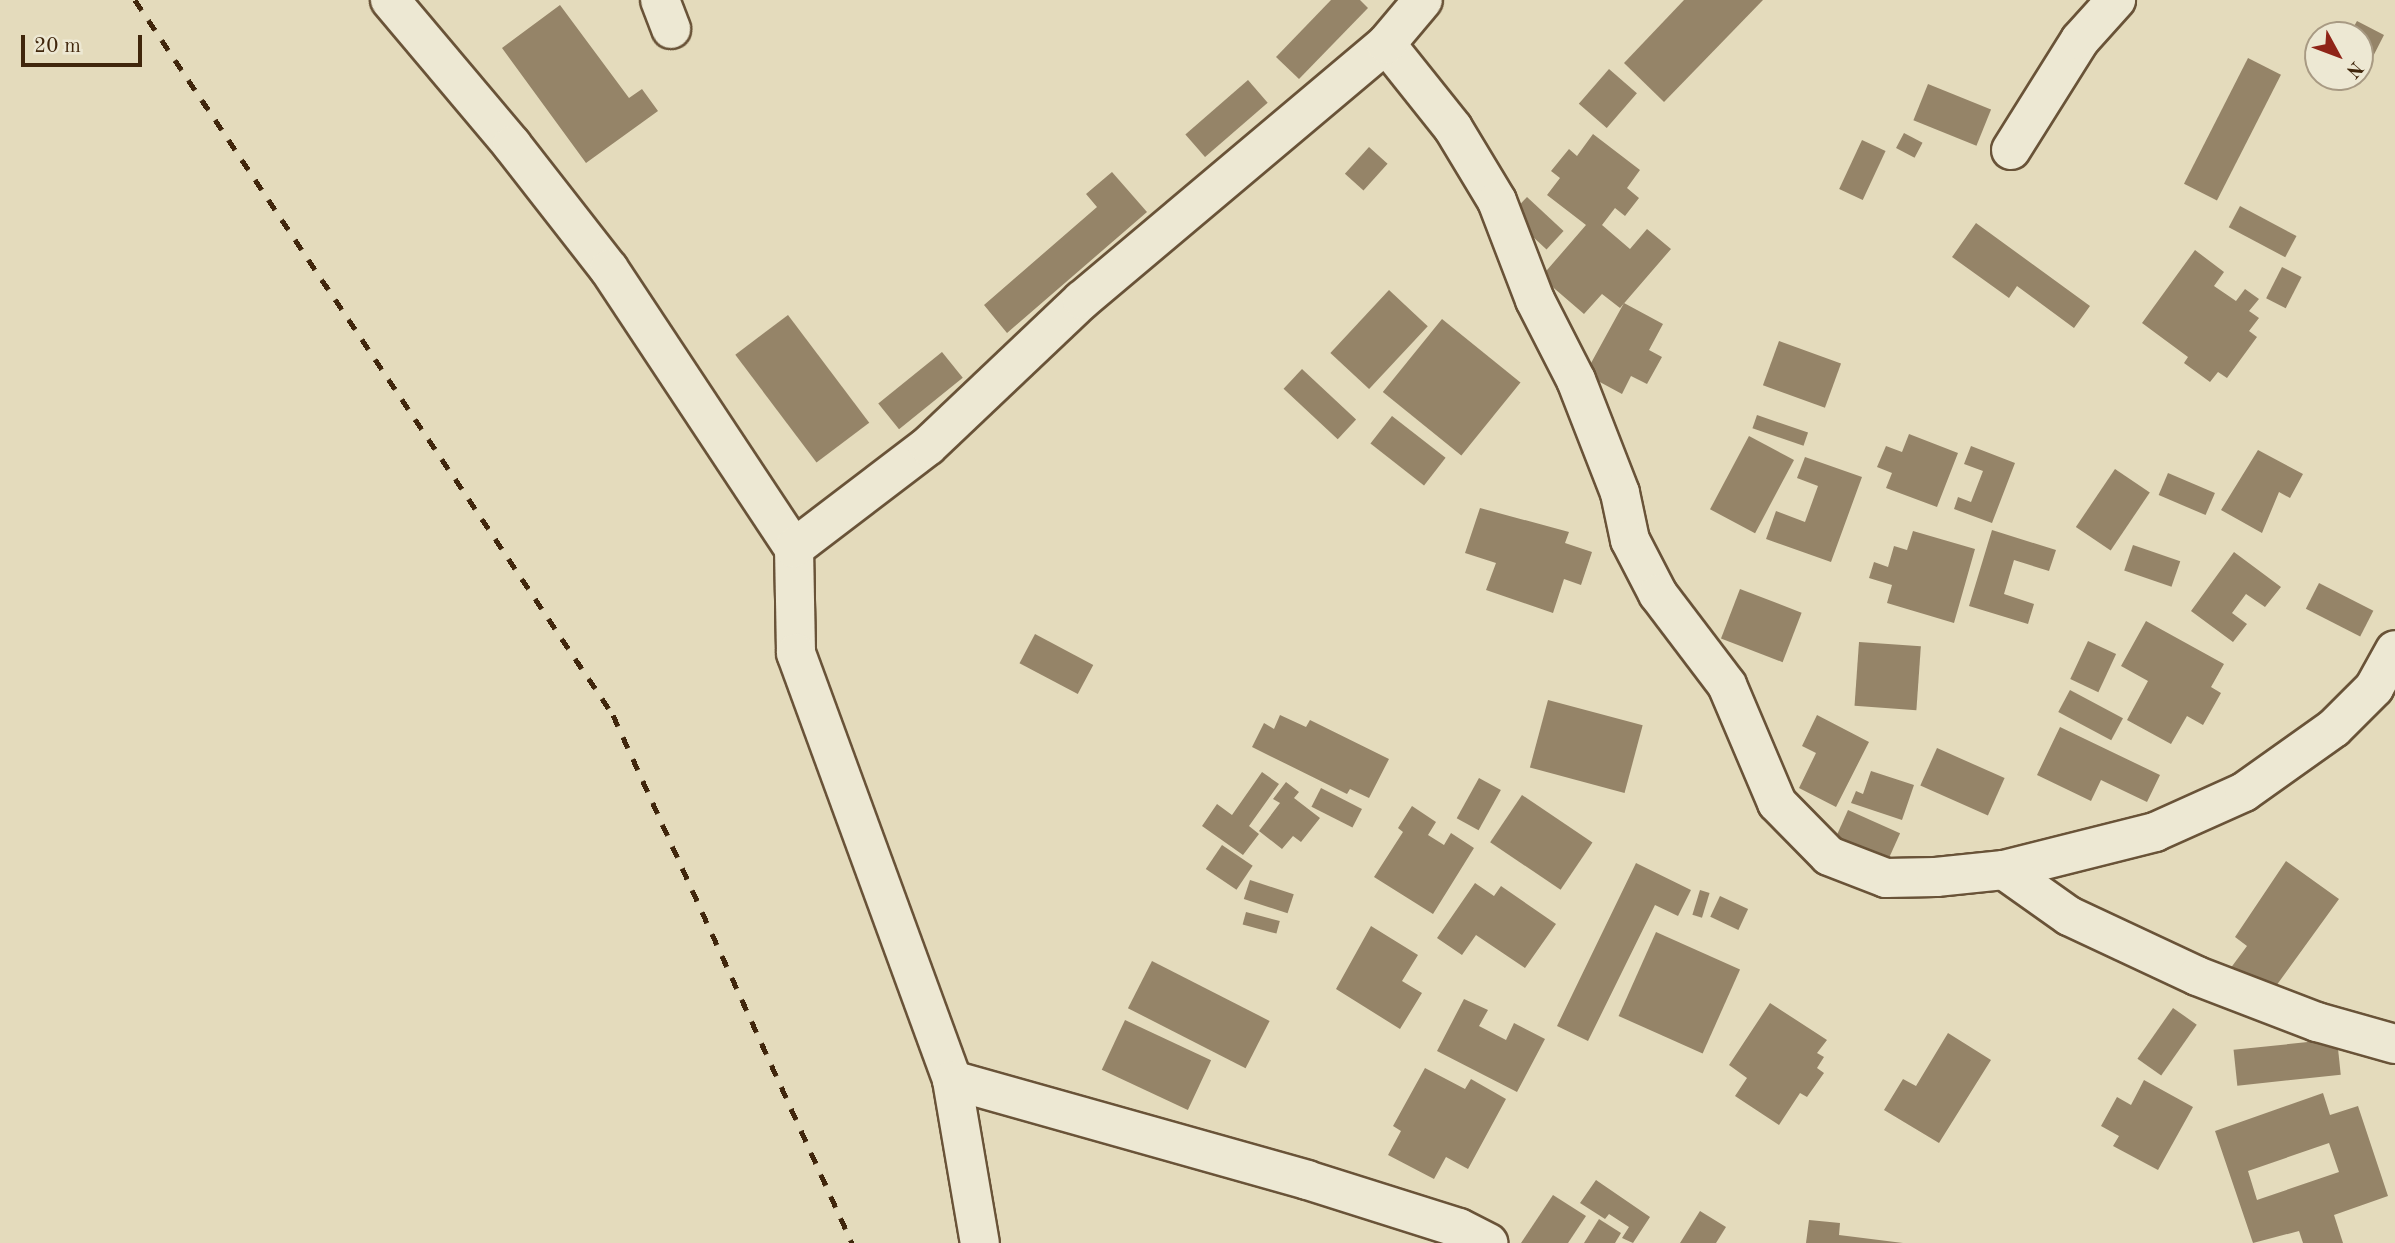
<!DOCTYPE html>
<style>
body{margin:0}
#map{position:relative;width:2395px;height:1243px;overflow:hidden;background:#e4dbbc;font-family:"Old Standard TT",serif}
div>[style]{position:absolute}
[style*='--x']{left:calc(var(--x)*1px);top:calc(var(--y)*1px);width:calc(var(--w)*1px);rotate:calc(var(--a)*1deg)}
.building>*{inset:0;background:#958468;transform-origin:0 0}
.roads{filter:drop-shadow(2px 0 #695338) drop-shadow(-2px 0 #695338) drop-shadow(0 2px #695338) drop-shadow(0 -2px #695338)}
.minor>*{height:38px;margin:-19px;padding:0 19px;transform-origin:19px;border-radius:19px;background:#ede8d3}
.rail>*{height:5px;margin-top:-2.5px;transform-origin:0;background:repeating-linear-gradient(90deg,#40260c 0 12px,transparent 0 24px)}
span{translate:-50% -50%;white-space:nowrap;text-align:center;line-height:1.15;-webkit-text-stroke:5px #ede8d3;paint-order:stroke}
.north{position:absolute;left:2304px;top:21px;width:70px;height:70px;box-sizing:border-box;background:#ede8d3;border:2px solid #a89a83;border-radius:50%;rotate:131deg;font-size:19px;font-weight:700;line-height:28px;text-align:center;color:#40260c}
.north::after{content:'';display:block;margin:auto;width:24px;height:32px;background:#8f2418;clip-path:polygon(50% 0,100% 100%,50% 72%,0 100%)}
.scale{position:absolute;left:21px;top:35px;width:121px;height:32px;box-sizing:border-box;border:4px solid #40260c;border-top:0;padding-left:9px;font-size:21px;line-height:24px;white-space:nowrap;color:#40260c;-webkit-text-stroke:5px #ede8d3;paint-order:stroke}
</style>
<div id="map">
<div class="building">
<i style="clip-path:polygon(1331px 0,1360px 0,1368px 8px,1299px 79px,1276px 57px)"></i>
<i style="clip-path:polygon(1684px 0,1763px 0,1664px 102px,1624px 63px)"></i>
<i style="clip-path:polygon(560px 5px,629px 98px,642px 89px,658px 111px,586px 163px,502px 48px)"></i>
<i style="clip-path:polygon(2357px 21px,2384px 35px,2362px 78px,2360px 35px,2349px 35px)"></i>
<i style="left:2248px;top:58px;width:37px;height:141px;rotate:27deg"></i>
<i style="left:1609px;top:69px;width:37px;height:46px;rotate:41deg"></i>
<i style="left:1248px;top:80px;width:30px;height:83px;rotate:49deg"></i>
<i style="left:1928px;top:84px;width:68px;height:39px;rotate:22deg"></i>
<i style="left:1904px;top:133px;width:21px;height:17px;rotate:28deg"></i>
<i style="clip-path:polygon(1593px 134px,1640px 170px,1627px 188px,1639px 198px,1625px 216px,1615px 208px,1602px 225px,1630px 249px,1647px 229px,1671px 249px,1620px 308px,1602px 294px,1584px 314px,1541px 277px,1586px 225px,1547px 195px,1560px 178px,1551px 171px,1569px 149px,1577px 156px)"></i>
<i style="left:1862px;top:140px;width:26px;height:54px;rotate:25deg"></i>
<i style="left:1369px;top:147px;width:25px;height:36px;rotate:42deg"></i>
<i style="clip-path:polygon(1112px 172px,1147px 212px,1007px 333px,984px 305px,1097px 207px,1086px 194px)"></i>
<i style="left:1527px;top:197px;width:50px;height:25px;rotate:43deg"></i>
<i style="left:2240px;top:206px;width:64px;height:24px;rotate:28deg"></i>
<i style="clip-path:polygon(1976px 223px,2090px 306px,2074px 328px,2017px 286px,2009px 298px,1952px 257px)"></i>
<i style="clip-path:polygon(2195px 250px,2224px 272px,2214px 286px,2236px 301px,2245px 289px,2259px 299px,2249px 311px,2259px 318px,2249px 331px,2257px 337px,2227px 378px,2218px 372px,2210px 382px,2184px 363px,2188px 357px,2142px 323px)"></i>
<i style="left:2282px;top:267px;width:22px;height:35px;rotate:27deg"></i>
<i style="left:1389px;top:290px;width:53px;height:86px;rotate:43deg"></i>
<i style="clip-path:polygon(1624px 303px,1663px 324px,1649px 350px,1662px 357px,1647px 384px,1631px 376px,1622px 394px,1585px 374px)"></i>
<i style="left:788px;top:315px;width:135px;height:66px;rotate:53deg"></i>
<i style="left:1442px;top:319px;width:101px;height:94px;rotate:39deg"></i>
<i style="left:1779px;top:341px;width:66px;height:47px;rotate:20deg"></i>
<i style="left:942px;top:352px;width:33px;height:82px;rotate:51deg"></i>
<i style="left:1302px;top:369px;width:74px;height:27px;rotate:43deg"></i>
<i style="left:1757px;top:415px;width:54px;height:14px;rotate:19deg"></i>
<i style="left:1392px;top:416px;width:68px;height:35px;rotate:38deg"></i>
<i style="clip-path:polygon(1909px 434px,1958px 453px,1937px 507px,1886px 488px,1892px 473px,1877px 467px,1886px 446px,1902px 452px)"></i>
<i style="left:1749px;top:436px;width:51px;height:83px;rotate:28deg"></i>
<i style="clip-path:polygon(1971px 446px,2015px 463px,1992px 523px,1954px 509px,1958px 497px,1971px 502px,1983px 471px,1964px 464px)"></i>
<i style="clip-path:polygon(2258px 450px,2303px 474px,2290px 498px,2279px 492px,2262px 533px,2221px 510px)"></i>
<i style="clip-path:polygon(1805px 457px,1862px 477px,1831px 562px,1766px 539px,1776px 511px,1805px 522px,1818px 486px,1797px 478px)"></i>
<i style="left:2115px;top:469px;width:42px;height:70px;rotate:34deg"></i>
<i style="left:2168px;top:473px;width:51px;height:24px;rotate:23deg"></i>
<i style="clip-path:polygon(1480px 508px,1569px 532px,1565px 543px,1592px 552px,1581px 585px,1564px 579px,1553px 613px,1486px 590px,1496px 563px,1465px 553px)"></i>
<i style="clip-path:polygon(1992px 530px,2056px 550px,2049px 571px,2014px 560px,2004px 594px,2034px 604px,2028px 624px,1969px 606px)"></i>
<i style="clip-path:polygon(1913px 531px,1975px 549px,1954px 623px,1887px 603px,1892px 585px,1869px 578px,1874px 562px,1888px 567px,1894px 546px,1907px 550px)"></i>
<i style="left:2133px;top:545px;width:50px;height:27px;rotate:19deg"></i>
<i style="clip-path:polygon(2234px 552px,2281px 587px,2265px 607px,2246px 594px,2232px 613px,2247px 624px,2233px 642px,2191px 611px)"></i>
<i style="left:2319px;top:583px;width:61px;height:29px;rotate:27deg"></i>
<i style="left:1740px;top:589px;width:66px;height:53px;rotate:21deg"></i>
<i style="clip-path:polygon(2146px 621px,2224px 664px,2211px 687px,2221px 693px,2203px 725px,2187px 716px,2171px 744px,2127px 720px,2148px 681px,2121px 666px)"></i>
<i style="left:1035px;top:634px;width:66px;height:33px;rotate:28deg"></i>
<i style="left:2088px;top:641px;width:31px;height:42px;rotate:25deg"></i>
<i style="left:1859px;top:642px;width:62px;height:64px;rotate:4deg"></i>
<i style="left:2070px;top:690px;width:60px;height:25px;rotate:28deg"></i>
<i style="left:1548px;top:700px;width:98px;height:70px;rotate:15deg"></i>
<i style="clip-path:polygon(1280px 715px,1306px 727px,1310px 720px,1389px 759px,1369px 798px,1350px 789px,1347px 794px,1252px 747px,1264px 723px,1274px 729px)"></i>
<i style="clip-path:polygon(1817px 715px,1869px 742px,1836px 807px,1799px 788px,1816px 753px,1802px 746px)"></i>
<i style="clip-path:polygon(2060px 727px,2160px 775px,2147px 802px,2101px 780px,2091px 801px,2037px 775px)"></i>
<i style="left:1937px;top:748px;width:74px;height:41px;rotate:24deg"></i>
<i style="clip-path:polygon(1871px 771px,1914px 785px,1902px 820px,1851px 803px,1856px 791px,1863px 794px)"></i>
<i style="clip-path:polygon(1262px 772px,1279px 784px,1249px 826px,1259px 834px,1243px 855px,1202px 826px,1217px 804px,1232px 815px)"></i>
<i style="left:1479px;top:778px;width:25px;height:46px;rotate:29deg"></i>
<i style="clip-path:polygon(1286px 782px,1299px 792px,1294px 798px,1320px 818px,1301px 842px,1293px 836px,1282px 849px,1259px 831px,1280px 803px,1273px 799px)"></i>
<i style="left:1321px;top:788px;width:46px;height:21px;rotate:27deg"></i>
<i style="left:1522px;top:795px;width:85px;height:57px;rotate:34deg"></i>
<i style="clip-path:polygon(1412px 806px,1436px 822px,1428px 835px,1444px 845px,1451px 833px,1474px 848px,1433px 914px,1374px 877px,1403px 832px,1398px 828px)"></i>
<i style="left:1848px;top:810px;width:57px;height:30px;rotate:24deg"></i>
<i style="left:1222px;top:845px;width:37px;height:29px;rotate:34deg"></i>
<i style="clip-path:polygon(2286px 861px,2339px 899px,2268px 997px,2230px 969px,2247px 946px,2235px 937px)"></i>
<i style="clip-path:polygon(1636px 863px,1691px 890px,1678px 916px,1655px 905px,1588px 1041px,1557px 1026px)"></i>
<i style="left:1250px;top:880px;width:46px;height:20px;rotate:18deg"></i>
<i style="clip-path:polygon(1475px 883px,1494px 896px,1501px 886px,1556px 924px,1525px 968px,1476px 935px,1462px 955px,1437px 938px)"></i>
<i style="left:1700px;top:890px;width:10px;height:26px;rotate:17deg"></i>
<i style="left:1720px;top:896px;width:31px;height:23px;rotate:25deg"></i>
<i style="left:1246px;top:912px;width:35px;height:13px;rotate:15deg"></i>
<i style="clip-path:polygon(1371px 926px,1418px 955px,1402px 981px,1422px 993px,1400px 1029px,1336px 989px)"></i>
<i style="left:1656px;top:932px;width:92px;height:92px;rotate:24deg"></i>
<i style="left:1152px;top:961px;width:132px;height:53px;rotate:27deg"></i>
<i style="clip-path:polygon(1464px 999px,1488px 1010px,1479px 1026px,1506px 1040px,1514px 1023px,1545px 1039px,1517px 1092px,1437px 1051px)"></i>
<i style="clip-path:polygon(1770px 1003px,1827px 1040px,1817px 1053px,1824px 1057px,1817px 1068px,1824px 1073px,1807px 1097px,1800px 1093px,1779px 1125px,1735px 1096px,1747px 1078px,1729px 1065px)"></i>
<i style="left:2173px;top:1008px;width:29px;height:62px;rotate:35deg"></i>
<i style="left:1125px;top:1020px;width:95px;height:55px;rotate:25deg"></i>
<i style="clip-path:polygon(1948px 1033px,1991px 1060px,1939px 1143px,1884px 1110px,1903px 1079px,1916px 1086px)"></i>
<i style="left:2337px;top:1039px;width:36px;height:104px;rotate:84deg"></i>
<i style="clip-path:polygon(1425px 1068px,1465px 1089px,1471px 1079px,1506px 1099px,1468px 1169px,1446px 1157px,1434px 1179px,1388px 1155px,1401px 1131px,1393px 1126px)"></i>
<i style="clip-path:polygon(2144px 1080px,2193px 1107px,2158px 1170px,2113px 1146px,2119px 1136px,2101px 1126px,2117px 1097px,2131px 1105px)"></i>
<i style="clip-path:polygon(evenodd,2323px 1093px,2330px 1115px,2358px 1106px,2388px 1196px,2334px 1215px,2343px 1243px,2303px 1243px,2299px 1231px,2253px 1243px,2215px 1131px,2323px 1093px,2329px 1143px,2339px 1172px,2257px 1200px,2248px 1171px,2329px 1143px)"></i>
<i style="clip-path:polygon(1596px 1180px,1650px 1217px,1633px 1243px,1622px 1238px,1629px 1227px,1609px 1214px,1605px 1219px,1580px 1203px)"></i>
<i style="clip-path:polygon(1553px 1195px,1586px 1216px,1568px 1243px,1521px 1243px)"></i>
<i style="clip-path:polygon(1700px 1211px,1726px 1227px,1716px 1243px,1680px 1243px)"></i>
<i style="clip-path:polygon(1599px 1219px,1621px 1233px,1615px 1243px,1584px 1243px)"></i>
<i style="clip-path:polygon(1809px 1220px,1840px 1223px,1839px 1235px,1903px 1243px,1806px 1243px)"></i>
</div>
<div class="roads">
<div class="minor">
<i style="--x:390;--y:0;--w:189;--a:49.9"></i>
<i style="--x:512;--y:145;--w:157;--a:52"></i>
<i style="--x:609;--y:269;--w:335;--a:56.5"></i>
<i style="--x:794;--y:548;--w:105;--a:88.9"></i>
<i style="--x:796;--y:653;--w:455;--a:69.9"></i>
<i style="--x:952;--y:1080;--w:165;--a:80.3"></i>
<i style="--x:660;--y:0;--w:31;--a:69"></i>
<i style="--x:1386;--y:44;--w:107;--a:51.4"></i>
<i style="--x:1453;--y:128;--w:85;--a:58.9"></i>
<i style="--x:1497;--y:201;--w:106;--a:69"></i>
<i style="--x:1535;--y:300;--w:90;--a:62.9"></i>
<i style="--x:1576;--y:380;--w:121;--a:68.7"></i>
<i style="--x:1620;--y:493;--w:48;--a:78"></i>
<i style="--x:1630;--y:540;--w:61;--a:62.6"></i>
<i style="--x:1658;--y:594;--w:114;--a:52.8"></i>
<i style="--x:1727;--y:685;--w:128;--a:67"></i>
<i style="--x:1777;--y:803;--w:74;--a:45.5"></i>
<i style="--x:1829;--y:856;--w:61;--a:21.1"></i>
<i style="--x:1886;--y:878;--w:50;--a:-1.1"></i>
<i style="--x:1936;--y:877;--w:68;--a:-5.9"></i>
<i style="--x:2004;--y:870;--w:156;--a:-14.1"></i>
<i style="--x:2155;--y:832;--w:98;--a:-24.2"></i>
<i style="--x:2244;--y:792;--w:110;--a:-35.4"></i>
<i style="--x:2334;--y:728;--w:57;--a:-45"></i>
<i style="--x:2374;--y:688;--w:43;--a:-61.1"></i>
<i style="--x:2011;--y:150;--w:130;--a:-57.9"></i>
<i style="--x:2080;--y:40;--w:54;--a:-48"></i>
<i style="--x:794;--y:548;--w:168;--a:-37.3"></i>
<i style="--x:928;--y:446;--w:212;--a:-43.5"></i>
<i style="--x:1082;--y:300;--w:397;--a:-40.1"></i>
<i style="--x:1386;--y:44;--w:57;--a:-49.9"></i>
<i style="--x:2004;--y:870;--w:80;--a:35.3"></i>
<i style="--x:2069;--y:916;--w:141;--a:25.1"></i>
<i style="--x:2197;--y:976;--w:129;--a:21"></i>
<i style="--x:2317;--y:1022;--w:81;--a:15.8"></i>
<i style="--x:952;--y:1080;--w:369;--a:15.7"></i>
<i style="--x:1307;--y:1180;--w:159;--a:17.5"></i>
<i style="--x:1459;--y:1228;--w:33;--a:27"></i>
</div>
</div>
<div class="rail">
<i style="--x:135;--y:0;--w:860;--a:56.24"></i>
<i style="--x:613;--y:715;--w:580;--a:65.65"></i>
</div>
<div class="north">N</div>
<div class="scale">20 m</div>
</div>
